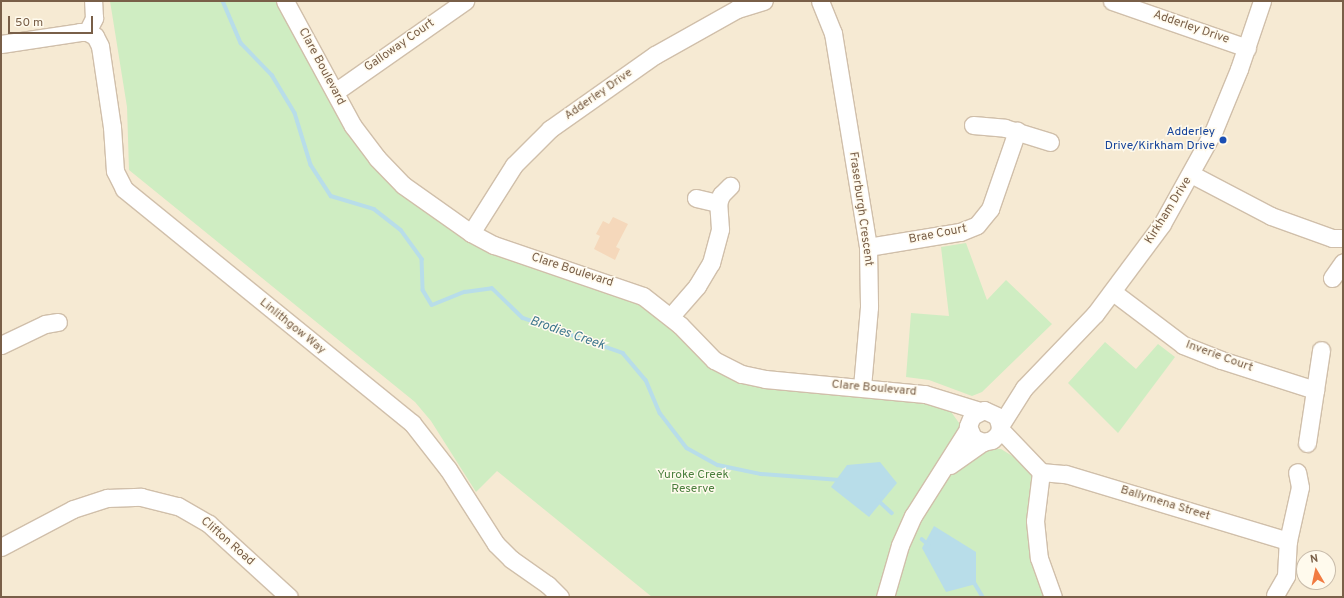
<!DOCTYPE html>
<style>
body{margin:0}
#map{position:relative;width:1344px;height:598px;overflow:hidden;background:#fef7e5;font-family:Overpass,sans-serif}
div>[style]{position:absolute}
[style*='--x']{left:calc(var(--x)*1px);top:calc(var(--y)*1px);width:calc(var(--w)*1px);rotate:calc(var(--a)*1deg)}
.residential>*{inset:0;background:#f6ead3}
.green>*{inset:0;background:#cfedc2}
.water>*{inset:0;background:#b8dde9}
.stream>*{height:3.5px;margin:-1.75px;padding:0 1.75px;transform-origin:1.75px;border-radius:1.75px;background:#b8dde9}
.building>*{inset:0;background:#f5d8bb}
.roads{filter:drop-shadow(1px 0 #d0bfaa) drop-shadow(-1px 0 #d0bfaa) drop-shadow(0 1px #d0bfaa) drop-shadow(0 -1px #d0bfaa)}
.minor>*{height:17px;margin:-8.5px;padding:0 8.5px;transform-origin:8.5px;border-radius:8.5px;background:#fff}
.dots>*{width:11px;height:11px;translate:-50% -50%;box-sizing:border-box;border:2px solid #fffaed;border-radius:50%}
span{translate:-50% -50%;white-space:nowrap;text-align:center;line-height:1.15;-webkit-text-stroke:3px #fffaed;paint-order:stroke}
.street-label{font-size:12px;color:#795f48}
.transit-label{font-size:12px;color:#164399}
.right{translate:-100% -50%;text-align:right}
.park-label{font-size:12px;color:#4c803f}
.water-label{font-size:13px;color:#40798f;font-style:italic}
.frame{position:absolute;inset:0;border:2px solid #795f48;pointer-events:none}
.north{position:absolute;left:1296px;top:550px;width:40px;height:40px;box-sizing:border-box;background:#fffaed;border:1px solid #c9bcab;border-radius:50%;rotate:351deg;font-size:11px;font-weight:700;line-height:16px;text-align:center;color:#795f48}
.north::after{content:'';display:block;margin:auto;width:14px;height:18px;background:#f17b42;clip-path:polygon(50% 0,100% 100%,50% 72%,0 100%)}
.scale{position:absolute;left:8px;top:16px;width:85px;height:18px;box-sizing:border-box;border:2px solid #795f48;border-top:0;padding-left:5px;font-size:12px;line-height:14px;white-space:nowrap;color:#795f48;-webkit-text-stroke:3px #fffaed;paint-order:stroke}
</style>
<div id="map">
<div class="residential">
<i style="clip-path:polygon(evenodd,1px 1px,1343px 1px,1343px 597px,1px 597px,1px 1px,1304px 558px,1328px 558px,1328px 582px,1304px 582px,1304px 558px)"></i>
</div>
<div class="green">
<i style="clip-path:polygon(110px 1px,276px 1px,345px 129px,505px 256px,546px 273px,597px 285px,650px 307px,711px 364px,912px 397px,949px 409px,962px 427px,911px 506px,878px 597px,652px 597px,497px 471px,476px 492px,431px 421px,415px 402px,129px 170px,127px 107px)"></i>
<i style="clip-path:polygon(966px 243px,987px 300px,1006px 280px,1052px 324px,982px 392px,972px 396px,929px 380px,906px 377px,911px 313px,949px 316px,941px 247px)"></i>
<i style="clip-path:polygon(1105px 342px,1136px 369px,1158px 344px,1175px 357px,1118px 433px,1068px 383px)"></i>
<i style="clip-path:polygon(990px 449px,1001px 449px,1032px 468px,1046px 597px,891px 597px,911px 530px,938px 486px,962px 460px,974px 452px)"></i>
</div>
<div class="water">
<i style="clip-path:polygon(880px 462px,897px 483px,869px 517px,831px 487px,847px 465px)"></i>
<i style="clip-path:polygon(934px 526px,976px 552px,976px 584px,946px 592px,922px 548px)"></i>
</div>
<div class="stream">
<i style="--x:223;--y:1;--w:46;--a:66.8"></i>
<i style="--x:241;--y:43;--w:45;--a:45.9"></i>
<i style="--x:272;--y:75;--w:44;--a:58.8"></i>
<i style="--x:295;--y:113;--w:54;--a:72.9"></i>
<i style="--x:311;--y:165;--w:37;--a:57"></i>
<i style="--x:331;--y:196;--w:45;--a:16.8"></i>
<i style="--x:374;--y:209;--w:34;--a:38"></i>
<i style="--x:401;--y:230;--w:36;--a:54"></i>
<i style="--x:422;--y:259;--w:31;--a:88"></i>
<i style="--x:423;--y:290;--w:17;--a:59"></i>
<i style="--x:432;--y:305;--w:35;--a:-22"></i>
<i style="--x:465;--y:292;--w:27;--a:-8"></i>
<i style="--x:492;--y:288;--w:43;--a:44.1"></i>
<i style="--x:523;--y:318;--w:106;--a:19.3"></i>
<i style="--x:623;--y:353;--w:35;--a:50"></i>
<i style="--x:646;--y:380;--w:36;--a:67"></i>
<i style="--x:660;--y:413;--w:44;--a:52.4"></i>
<i style="--x:687;--y:448;--w:35;--a:29"></i>
<i style="--x:718;--y:465;--w:44;--a:11.8"></i>
<i style="--x:761;--y:474;--w:79;--a:4.3"></i>
<i style="--x:878;--y:500;--w:19;--a:43"></i>
<i style="--x:922;--y:539;--w:9;--a:41"></i>
<i style="--x:974;--y:582;--w:17;--a:59"></i>
</div>
<div class="building">
<i style="clip-path:polygon(613px 217px,628px 224px,616px 247px,620px 249px,615px 260px,594px 249px,600px 236px,596px 234px,603px 221px,609px 224px)"></i>
</div>
<div class="roads">
<div class="minor">
<i style="--x:285;--y:1;--w:142;--a:61.5"></i>
<i style="--x:353;--y:126;--w:40;--a:53"></i>
<i style="--x:377;--y:158;--w:37;--a:46"></i>
<i style="--x:403;--y:185;--w:83;--a:35.2"></i>
<i style="--x:471;--y:233;--w:26;--a:28"></i>
<i style="--x:494;--y:245;--w:157;--a:18.9"></i>
<i style="--x:643;--y:296;--w:47;--a:38.1"></i>
<i style="--x:680;--y:325;--w:49;--a:45.8"></i>
<i style="--x:714;--y:360;--w:31;--a:27"></i>
<i style="--x:742;--y:374;--w:24;--a:12"></i>
<i style="--x:765;--y:379;--w:161;--a:5.4"></i>
<i style="--x:925;--y:394;--w:58;--a:17.2"></i>
<i style="--x:820;--y:1;--w:35;--a:68"></i>
<i style="--x:833;--y:33;--w:217;--a:80.7"></i>
<i style="--x:868;--y:247;--w:60;--a:89"></i>
<i style="--x:869;--y:307;--w:80;--a:95"></i>
<i style="--x:1112;--y:1;--w:143;--a:19.2"></i>
<i style="--x:87;--y:32;--w:16;--a:-63"></i>
<i style="--x:94;--y:18;--w:17;--a:-93"></i>
<i style="--x:1;--y:44;--w:80;--a:-8.6"></i>
<i style="--x:80;--y:32;--w:7;--a:0"></i>
<i style="--x:87;--y:32;--w:9;--a:27"></i>
<i style="--x:95;--y:36;--w:11;--a:63"></i>
<i style="--x:100;--y:46;--w:82;--a:81.6"></i>
<i style="--x:112;--y:127;--w:44;--a:86.1"></i>
<i style="--x:115;--y:171;--w:20;--a:63"></i>
<i style="--x:124;--y:189;--w:371;--a:39.1"></i>
<i style="--x:412;--y:423;--w:58;--a:52"></i>
<i style="--x:448;--y:469;--w:89;--a:57.4"></i>
<i style="--x:496;--y:544;--w:21;--a:45"></i>
<i style="--x:511;--y:559;--w:45;--a:35.1"></i>
<i style="--x:548;--y:585;--w:17;--a:45"></i>
<i style="--x:335;--y:92;--w:159;--a:-35"></i>
<i style="--x:973;--y:125;--w:32;--a:5"></i>
<i style="--x:1005;--y:128;--w:47;--a:17.3"></i>
<i style="--x:1191;--y:174;--w:90;--a:27.7"></i>
<i style="--x:1271;--y:216;--w:65;--a:19.8"></i>
<i style="--x:1332;--y:238;--w:11;--a:0"></i>
<i style="--x:696;--y:198;--w:23;--a:13"></i>
<i style="--x:471;--y:233;--w:80;--a:-57.7"></i>
<i style="--x:514;--y:165;--w:51;--a:-45"></i>
<i style="--x:550;--y:129;--w:128;--a:-35.2"></i>
<i style="--x:655;--y:55;--w:94;--a:-29.3"></i>
<i style="--x:737;--y:9;--w:28;--a:-17"></i>
<i style="--x:868;--y:247;--w:93;--a:-9.3"></i>
<i style="--x:960;--y:232;--w:18;--a:-22"></i>
<i style="--x:977;--y:225;--w:21;--a:-51"></i>
<i style="--x:990;--y:209;--w:83;--a:-70.9"></i>
<i style="--x:1332;--y:278;--w:19;--a:-55"></i>
<i style="--x:1113;--y:292;--w:88;--a:37.1"></i>
<i style="--x:1183;--y:345;--w:41;--a:21.5"></i>
<i style="--x:1221;--y:360;--w:99;--a:17.7"></i>
<i style="--x:671;--y:316;--w:40;--a:-49"></i>
<i style="--x:697;--y:286;--w:27;--a:-59"></i>
<i style="--x:711;--y:263;--w:35;--a:-75"></i>
<i style="--x:720;--y:229;--w:26;--a:-94"></i>
<i style="--x:718;--y:203;--w:9;--a:-69"></i>
<i style="--x:721;--y:195;--w:13;--a:-45"></i>
<i style="--x:1;--y:345;--w:49;--a:-25.5"></i>
<i style="--x:45;--y:324;--w:13;--a:-9"></i>
<i style="--x:1000;--y:426;--w:45;--a:-57.7"></i>
<i style="--x:1024;--y:388;--w:103;--a:-46.2"></i>
<i style="--x:1095;--y:314;--w:112;--a:-53.3"></i>
<i style="--x:1162;--y:224;--w:107;--a:-61"></i>
<i style="--x:1214;--y:130;--w:66;--a:-67.7"></i>
<i style="--x:1239;--y:69;--w:72;--a:-71.3"></i>
<i style="--x:1000;--y:429;--w:59;--a:46.4"></i>
<i style="--x:1041;--y:472;--w:49;--a:97"></i>
<i style="--x:1035;--y:521;--w:37;--a:84"></i>
<i style="--x:1039;--y:558;--w:41;--a:70.3"></i>
<i style="--x:1307;--y:443;--w:94;--a:-81.4"></i>
<i style="--x:950;--y:465;--w:40;--a:-34.9"></i>
<i style="--x:983;--y:442;--w:9;--a:-13"></i>
<i style="--x:992;--y:440;--w:10;--a:-45"></i>
<i style="--x:999;--y:433;--w:7;--a:-82"></i>
<i style="--x:1000;--y:426;--w:10;--a:-107"></i>
<i style="--x:997;--y:416;--w:14;--a:-155"></i>
<i style="--x:984;--y:410;--w:13;--a:153"></i>
<i style="--x:972;--y:416;--w:11;--a:112"></i>
<i style="--x:968;--y:426;--w:13;--a:67"></i>
<i style="--x:973;--y:438;--w:11;--a:22"></i>
<i style="--x:1041;--y:472;--w:25;--a:5"></i>
<i style="--x:1066;--y:474;--w:232;--a:16.8"></i>
<i style="--x:1;--y:547;--w:81;--a:-27.8"></i>
<i style="--x:73;--y:509;--w:36;--a:-18"></i>
<i style="--x:107;--y:498;--w:34;--a:-2"></i>
<i style="--x:141;--y:497;--w:38;--a:14"></i>
<i style="--x:178;--y:506;--w:36;--a:30"></i>
<i style="--x:209;--y:524;--w:108;--a:42.4"></i>
<i style="--x:1275;--y:595;--w:22;--a:-60"></i>
<i style="--x:1286;--y:576;--w:35;--a:-87"></i>
<i style="--x:1288;--y:541;--w:55;--a:-77.5"></i>
<i style="--x:1300;--y:487;--w:15;--a:-101"></i>
<i style="--x:885;--y:597;--w:54;--a:-73.9"></i>
<i style="--x:900;--y:545;--w:32;--a:-66"></i>
<i style="--x:913;--y:516;--w:103;--a:-57.7"></i>
</div>
</div>
<div class="dots">
<i style="left:1223px;top:140px;background:#1a4fb4"></i>
</div>
<div class="street-label">
<span style="left:1191px;top:28px;rotate:19deg">Adderley Drive</span>
<span style="left:400px;top:46px;rotate:-35deg">Galloway Court</span>
<span style="left:321px;top:67px;rotate:62deg">Clare Boulevard</span>
<span style="left:599px;top:95px;rotate:-35deg">Adderley Drive</span>
<span style="left:860px;top:209px;rotate:82deg">Fraserburgh Crescent</span>
<span style="left:1169px;top:211px;rotate:-58deg">Kirkham Drive</span>
<span style="left:938px;top:235px;rotate:-11deg">Brae Court</span>
<span style="left:572px;top:271px;rotate:18deg">Clare Boulevard</span>
<span style="left:292px;top:327px;rotate:39deg">Linlithgow Way</span>
<span style="left:1219px;top:357px;rotate:20deg">Inverie Court</span>
<span style="left:874px;top:389px;rotate:5deg">Clare Boulevard</span>
<span style="left:1165px;top:504px;rotate:17deg">Ballymena Street</span>
<span style="left:227px;top:542px;rotate:41deg">Clifton Road</span>
</div>
<div class="transit-label">
<span class="right" style="left:1215px;top:140px">Adderley<br>Drive/Kirkham Drive</span>
</div>
<div class="park-label">
<span style="left:693px;top:483px">Yuroke Creek<br>Reserve</span>
</div>
<div class="water-label">
<span style="left:567px;top:334px;rotate:19deg">Brodies Creek</span>
</div>
<div class="frame"></div>
<div class="north">N</div>
<div class="scale">50 m</div>
</div>
